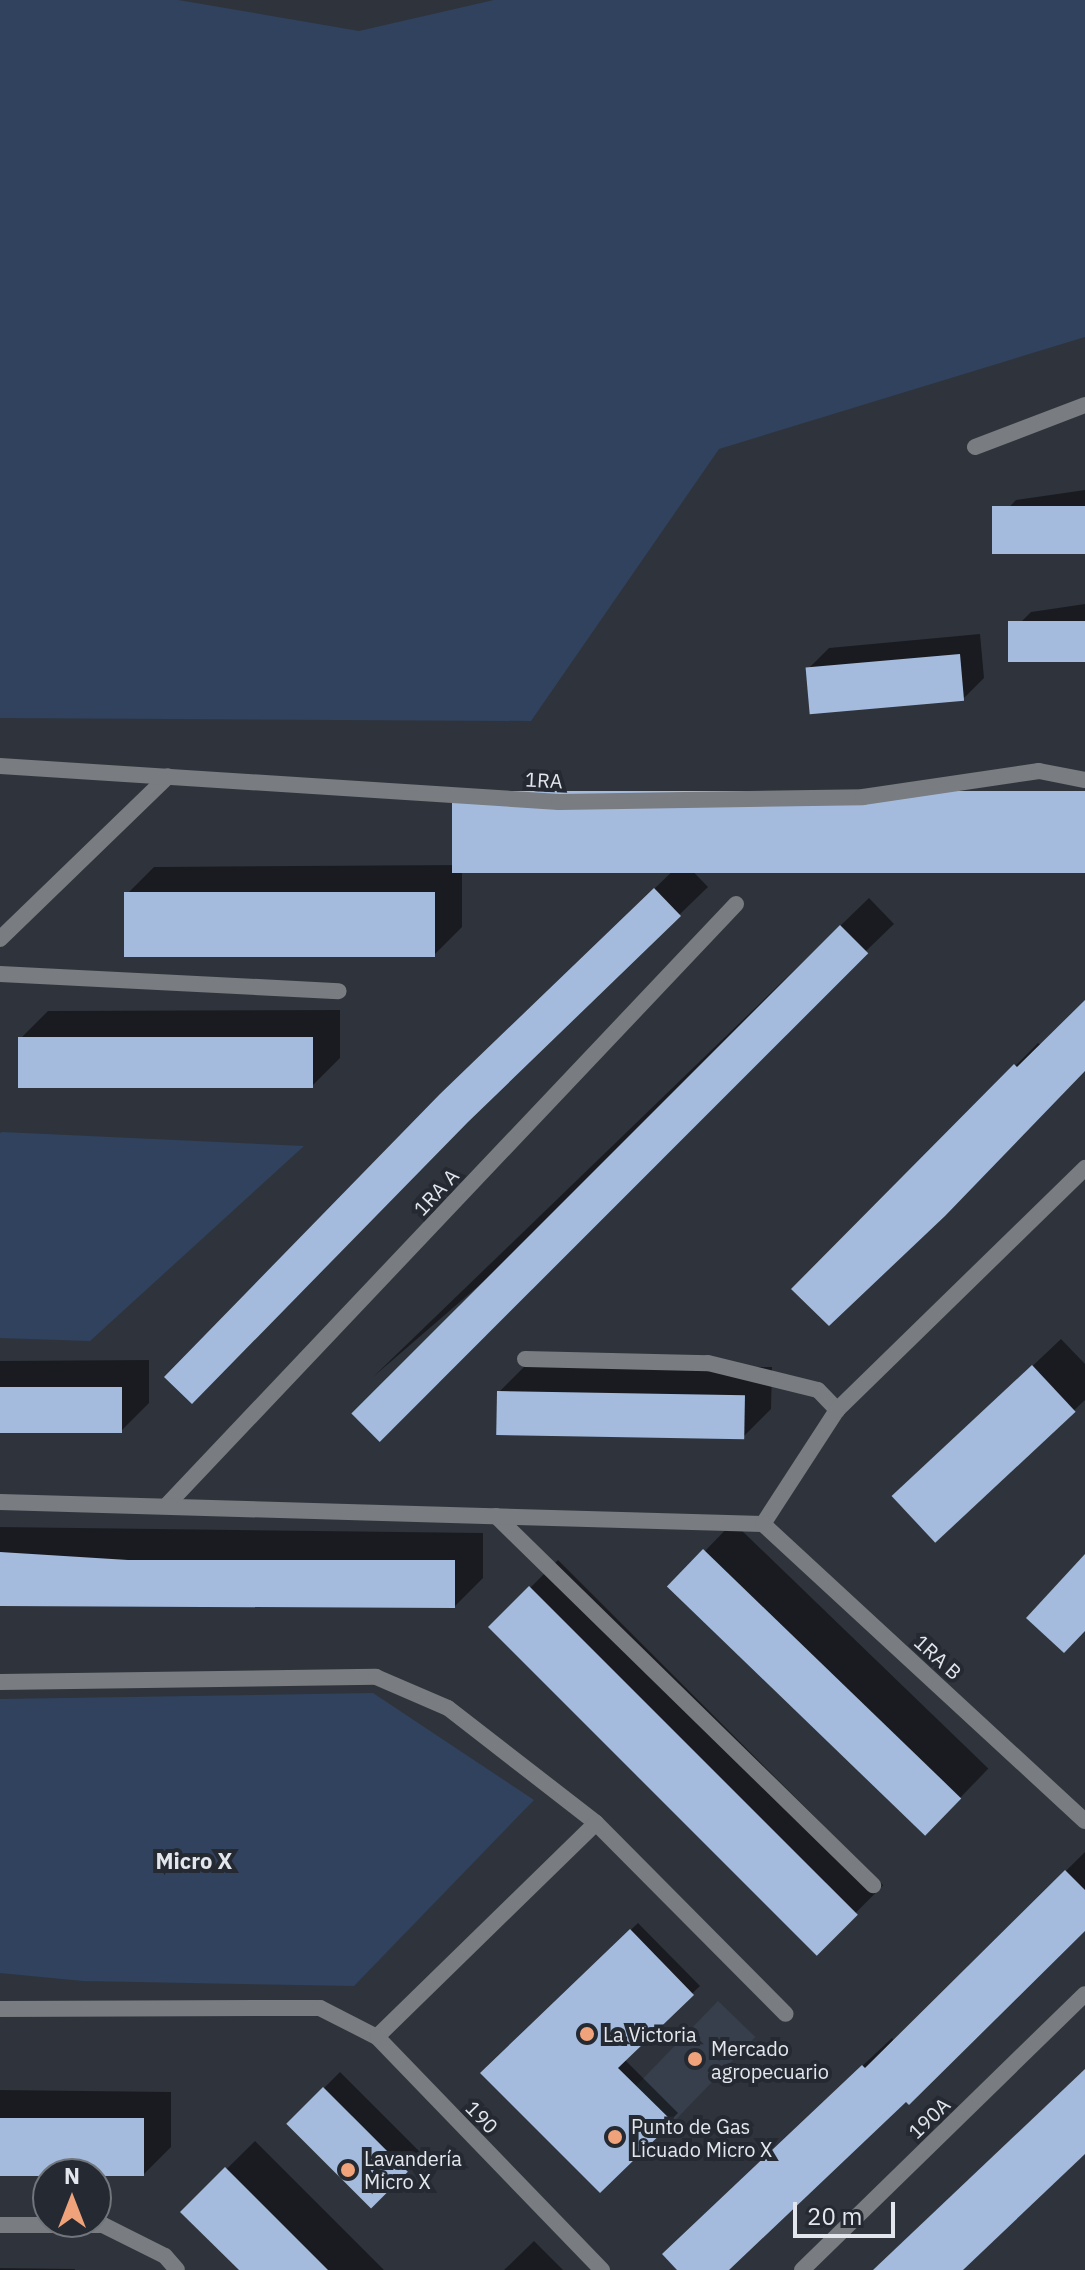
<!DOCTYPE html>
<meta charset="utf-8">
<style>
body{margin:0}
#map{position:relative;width:1085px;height:2270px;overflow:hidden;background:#2f343c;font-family:"IBM Plex Sans",sans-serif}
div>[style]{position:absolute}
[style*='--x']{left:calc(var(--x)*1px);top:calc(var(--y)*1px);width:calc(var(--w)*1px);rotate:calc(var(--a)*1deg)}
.built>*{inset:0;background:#373f4c;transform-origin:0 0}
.green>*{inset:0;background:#30425e}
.shadow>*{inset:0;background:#0007;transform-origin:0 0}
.building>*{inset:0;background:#a4bbde;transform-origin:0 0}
.lane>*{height:16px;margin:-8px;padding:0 8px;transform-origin:8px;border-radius:8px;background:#797c80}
.street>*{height:16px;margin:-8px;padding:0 8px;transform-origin:8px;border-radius:8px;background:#797c80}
.dots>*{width:22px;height:22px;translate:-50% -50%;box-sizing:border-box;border:4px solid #252a32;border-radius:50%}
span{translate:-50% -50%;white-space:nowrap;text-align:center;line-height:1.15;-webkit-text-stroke:8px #252a32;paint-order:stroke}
.street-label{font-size:20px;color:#e3e6ec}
.poi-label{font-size:20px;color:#e3e6ec}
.left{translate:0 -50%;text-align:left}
.neighbourhood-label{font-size:22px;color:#e3e6ec;font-weight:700}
.north{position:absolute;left:32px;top:2158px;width:80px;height:80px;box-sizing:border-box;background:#252a32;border:2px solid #71757c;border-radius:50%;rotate:0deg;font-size:22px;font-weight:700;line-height:32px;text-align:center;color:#e3e6ec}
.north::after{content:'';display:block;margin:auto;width:28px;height:36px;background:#f0a27a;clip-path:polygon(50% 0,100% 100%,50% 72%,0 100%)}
.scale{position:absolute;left:793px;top:2202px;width:102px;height:36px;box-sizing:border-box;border:4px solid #e3e6ec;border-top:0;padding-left:10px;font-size:24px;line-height:28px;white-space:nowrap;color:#e3e6ec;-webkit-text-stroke:6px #252a32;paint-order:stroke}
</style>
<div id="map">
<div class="built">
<i style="left:718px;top:2001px;width:52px;height:118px;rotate:44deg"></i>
</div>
<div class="green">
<i style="clip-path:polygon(0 0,178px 0,359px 31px,494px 0,1085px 0,1085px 337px,719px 449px,531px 721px,0 718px)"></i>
<i style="clip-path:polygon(0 1133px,2px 1132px,304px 1146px,90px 1341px,0 1338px)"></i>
<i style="clip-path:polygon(373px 1693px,534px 1800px,354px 1986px,83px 1981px,0 1973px,0 1699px)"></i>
</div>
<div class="shadow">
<i style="clip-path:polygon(1085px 490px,1085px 552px,996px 521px,1016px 500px)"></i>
<i style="clip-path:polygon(1085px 604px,1085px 660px,1011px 632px,1031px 612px)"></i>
<i style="clip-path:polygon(980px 634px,984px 678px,963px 699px,808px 669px,829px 648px)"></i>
<i style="left:683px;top:861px;width:36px;height:295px;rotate:46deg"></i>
<i style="clip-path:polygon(462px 865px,462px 927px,434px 955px,126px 895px,154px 867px)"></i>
<i style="clip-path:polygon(869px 898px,894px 924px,866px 951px,373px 1377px)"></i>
<i style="clip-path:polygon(1085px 1002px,1085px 1069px,794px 1289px,1038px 1043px,1041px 1045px)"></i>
<i style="clip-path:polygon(340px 1010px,340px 1058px,312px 1086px,20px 1039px,48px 1011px)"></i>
<i style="clip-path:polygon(1061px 1339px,1085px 1364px,1085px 1400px,936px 1540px,923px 1469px)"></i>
<i style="clip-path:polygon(149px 1360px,149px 1403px,121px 1431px,0 1432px,0 1361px)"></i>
<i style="clip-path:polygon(527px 1364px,772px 1367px,771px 1409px,743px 1437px,499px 1392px)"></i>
<i style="left:733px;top:1522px;width:355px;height:91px;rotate:44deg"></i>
<i style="clip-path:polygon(0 1527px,483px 1533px,483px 1578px,455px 1606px,0 1605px)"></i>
<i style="left:558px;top:1560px;width:460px;height:95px;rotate:45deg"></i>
<i style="clip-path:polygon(1085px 1852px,1085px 1929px,726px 2270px,680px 2270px,692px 2226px,892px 2038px,894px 2041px)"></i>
<i style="clip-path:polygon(638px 1923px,700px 1986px,624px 2059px,678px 2113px,600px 2190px,483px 2073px)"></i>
<i style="left:340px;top:2072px;width:117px;height:72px;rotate:45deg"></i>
<i style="clip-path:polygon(0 2090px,171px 2092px,171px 2147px,143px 2175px,0 2174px)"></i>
<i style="clip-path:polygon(255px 2141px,384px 2270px,241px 2270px,183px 2212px)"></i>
<i style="clip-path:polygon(534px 2241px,563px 2270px,504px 2270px)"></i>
<i style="clip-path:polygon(0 2268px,75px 2269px,75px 2270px,0 2270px)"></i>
</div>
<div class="building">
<i style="left:1085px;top:506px;width:48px;height:93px;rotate:90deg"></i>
<i style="left:1085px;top:621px;width:41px;height:77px;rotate:90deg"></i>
<i style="left:960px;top:654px;width:47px;height:155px;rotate:85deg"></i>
<i style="left:1085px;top:791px;width:82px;height:633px;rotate:90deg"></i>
<i style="clip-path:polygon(654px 888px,681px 916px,468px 1122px,192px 1404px,164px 1377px,440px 1094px)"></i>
<i style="left:435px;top:892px;width:65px;height:311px;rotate:90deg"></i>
<i style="left:840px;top:925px;width:40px;height:691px;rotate:45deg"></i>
<i style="clip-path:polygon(1085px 1000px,1085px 1071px,945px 1216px,829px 1326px,791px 1289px,1014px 1064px,1017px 1067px)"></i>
<i style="left:313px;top:1037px;width:51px;height:295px;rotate:90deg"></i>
<i style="left:1032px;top:1365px;width:64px;height:192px;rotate:47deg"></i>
<i style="left:122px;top:1387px;width:46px;height:122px;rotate:90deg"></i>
<i style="left:497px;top:1391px;width:248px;height:44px;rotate:1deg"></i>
<i style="left:703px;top:1549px;width:359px;height:52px;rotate:44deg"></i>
<i style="clip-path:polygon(0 1552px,128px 1560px,455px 1560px,455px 1608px,0 1606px)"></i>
<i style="clip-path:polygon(1085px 1554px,1085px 1631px,1064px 1653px,1026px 1618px)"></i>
<i style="left:529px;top:1586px;width:465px;height:58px;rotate:45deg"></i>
<i style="clip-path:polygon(1065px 1870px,1085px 1890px,1085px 1931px,909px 2105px,906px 2102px,729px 2270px,677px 2270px,662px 2254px,862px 2065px,865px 2068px)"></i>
<i style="clip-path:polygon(630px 1929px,694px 1995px,618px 2068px,673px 2122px,600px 2193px,480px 2073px)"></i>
<i style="clip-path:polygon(1085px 2069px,1085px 2154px,963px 2270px,873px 2270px)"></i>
<i style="left:323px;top:2087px;width:120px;height:52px;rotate:45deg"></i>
<i style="left:0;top:2118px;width:144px;height:58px"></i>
<i style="clip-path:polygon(225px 2167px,328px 2270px,239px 2270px,180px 2212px)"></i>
</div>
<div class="lane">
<i style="--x:975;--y:447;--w:118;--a:-20.9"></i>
<i style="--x:0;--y:939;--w:234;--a:-44.1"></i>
<i style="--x:0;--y:974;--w:339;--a:2.9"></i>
<i style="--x:525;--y:1359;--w:183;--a:1.3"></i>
<i style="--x:708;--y:1363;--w:113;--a:13.8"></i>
<i style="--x:818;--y:1390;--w:28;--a:46"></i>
<i style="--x:166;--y:1506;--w:829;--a:-46.56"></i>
<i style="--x:496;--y:1516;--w:528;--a:44.39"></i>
<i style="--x:596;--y:1823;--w:269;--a:45.2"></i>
</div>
<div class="street">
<i style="--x:0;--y:766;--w:560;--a:3.68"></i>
<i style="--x:559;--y:802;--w:304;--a:-0.9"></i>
<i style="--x:863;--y:797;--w:178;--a:-8.4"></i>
<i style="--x:1039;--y:771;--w:47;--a:11.1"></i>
<i style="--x:0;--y:1502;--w:763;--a:1.65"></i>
<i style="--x:763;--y:1524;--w:136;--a:-57"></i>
<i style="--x:837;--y:1410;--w:347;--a:-44.3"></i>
<i style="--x:763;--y:1524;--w:438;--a:42.7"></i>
<i style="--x:0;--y:1682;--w:376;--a:-0.8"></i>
<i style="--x:376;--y:1677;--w:78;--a:23.3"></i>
<i style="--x:448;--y:1708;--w:187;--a:37.8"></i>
<i style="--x:596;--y:1823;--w:306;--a:135.7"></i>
<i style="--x:0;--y:2009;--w:320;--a:-0.2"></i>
<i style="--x:320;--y:2008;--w:64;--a:27"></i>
<i style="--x:377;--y:2037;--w:324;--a:46"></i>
<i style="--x:0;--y:2225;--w:103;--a:0"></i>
<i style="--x:103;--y:2225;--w:69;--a:26.6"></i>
<i style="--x:165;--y:2256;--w:18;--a:49"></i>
<i style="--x:802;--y:2270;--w:395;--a:-44.3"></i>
</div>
<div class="dots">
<i style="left:587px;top:2034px;background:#f0a27a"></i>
<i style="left:695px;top:2059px;background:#f0a27a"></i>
<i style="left:615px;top:2137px;background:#f0a27a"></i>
<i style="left:348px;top:2170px;background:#f0a27a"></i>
</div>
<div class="street-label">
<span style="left:544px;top:780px;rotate:3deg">1RA</span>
<span style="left:436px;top:1192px;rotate:-47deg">1RA A</span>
<span style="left:938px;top:1657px;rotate:42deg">1RA B</span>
<span style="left:482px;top:2117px;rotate:46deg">190</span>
<span style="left:929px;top:2118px;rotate:-44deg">190A</span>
</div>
<div class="poi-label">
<span class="left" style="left:603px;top:2034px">La Victoria</span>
<span class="left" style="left:711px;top:2060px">Mercado<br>agropecuario</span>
<span class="left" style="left:631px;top:2138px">Punto de Gas<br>Licuado Micro X</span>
<span class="left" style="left:364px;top:2170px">Lavandería<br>Micro X</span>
</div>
<div class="neighbourhood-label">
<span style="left:194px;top:1861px">Micro X</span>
</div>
<div class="north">N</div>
<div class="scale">20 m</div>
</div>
